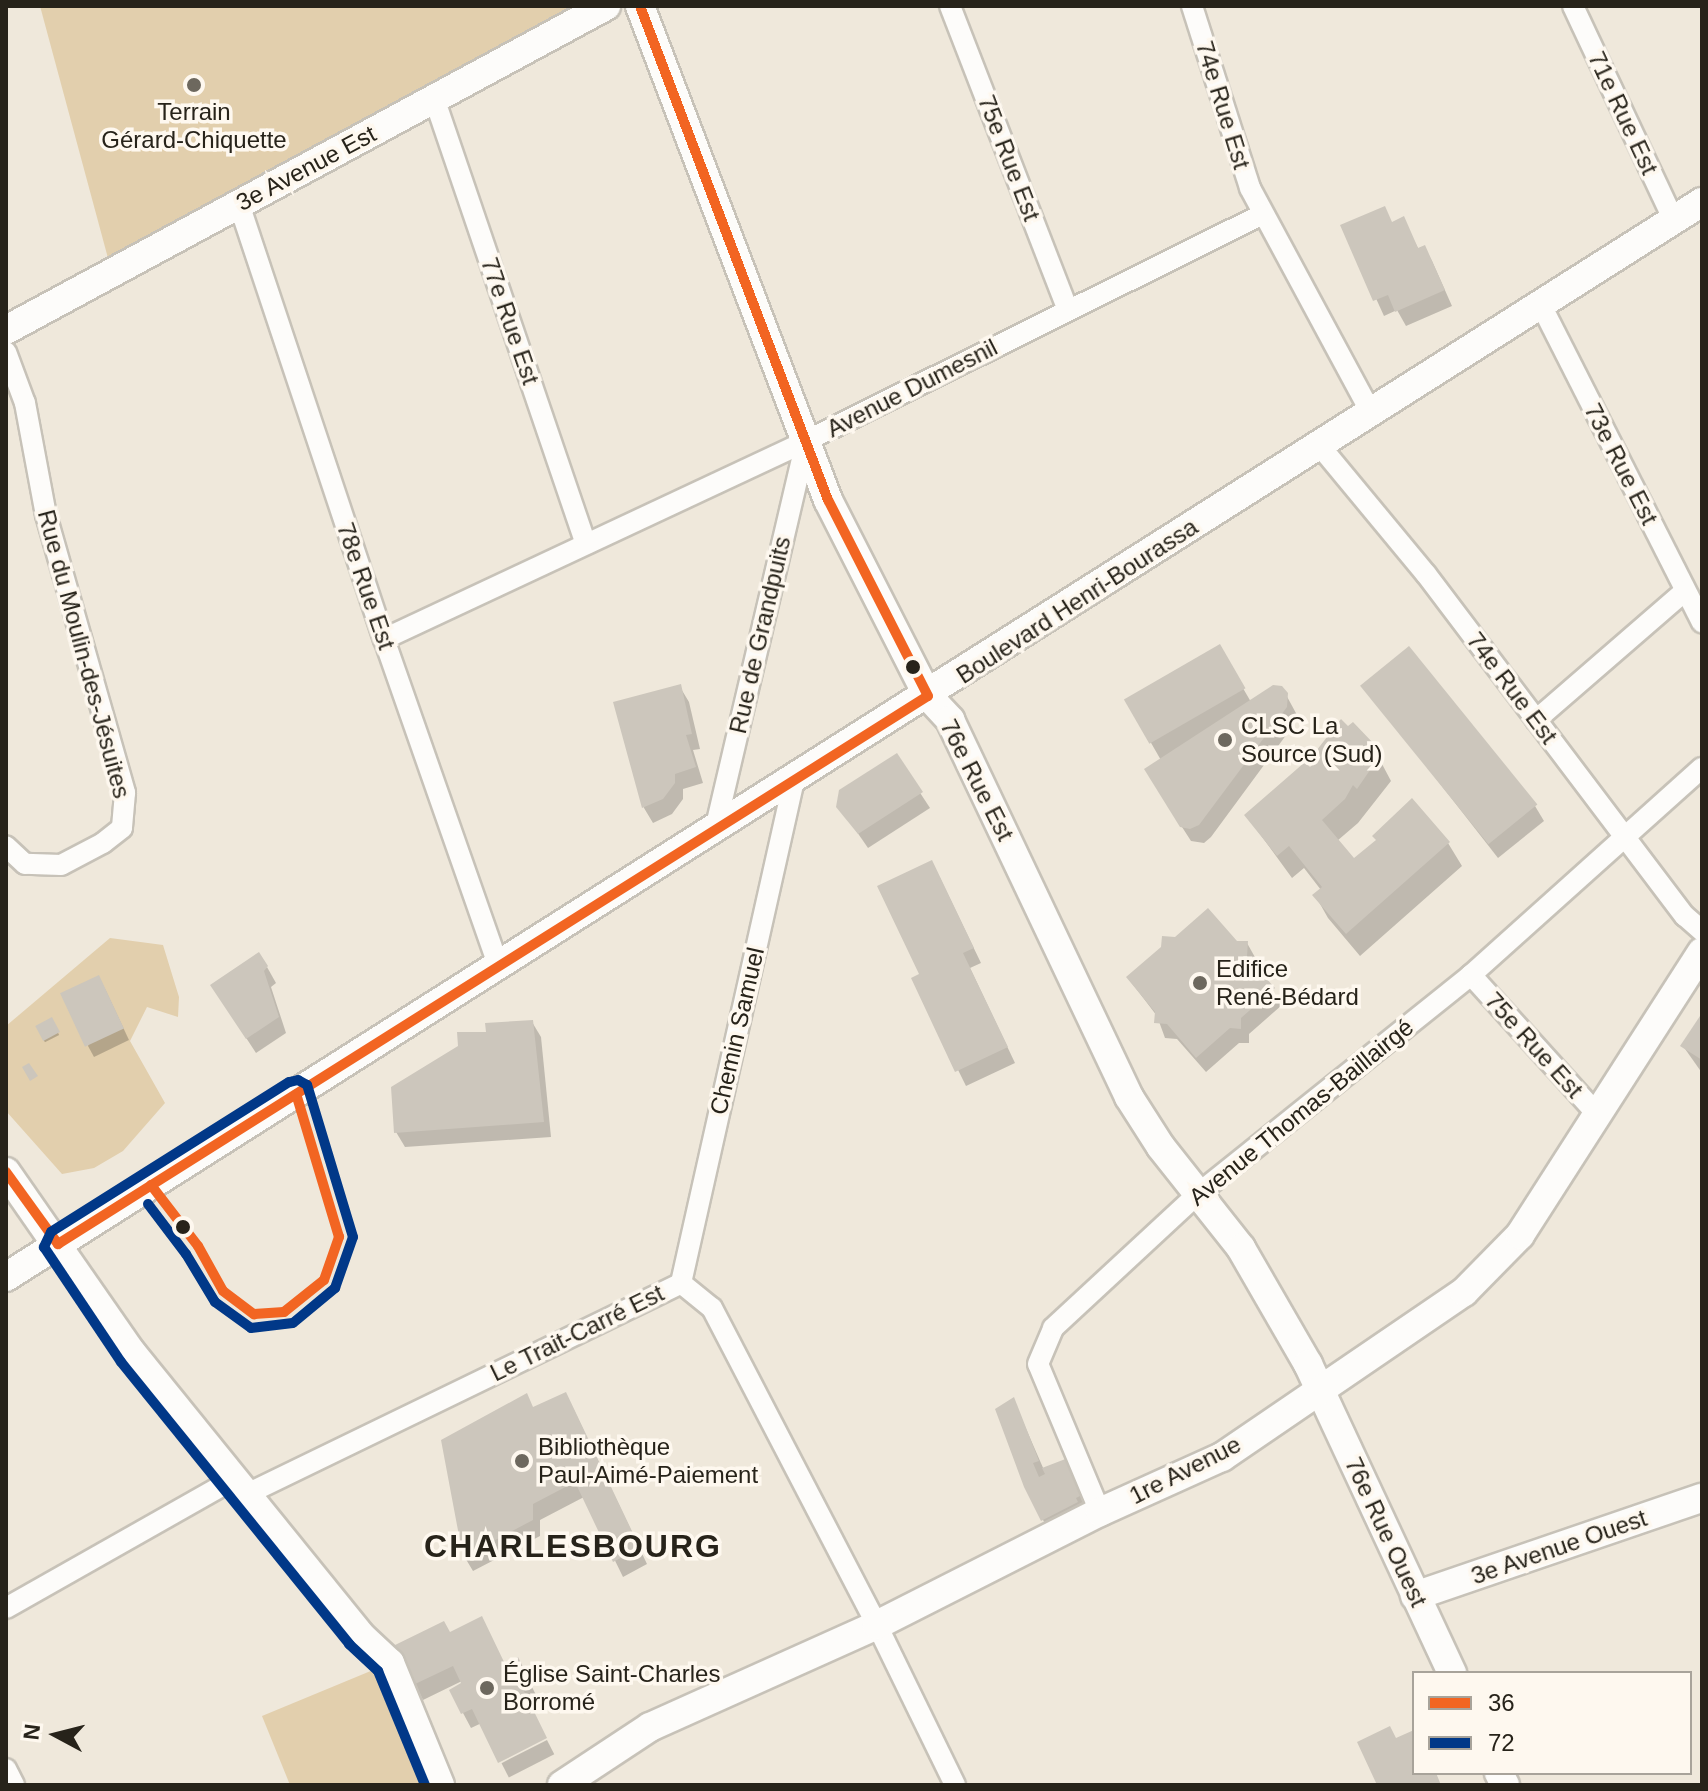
<!DOCTYPE html>
<meta charset="utf-8">
<style>
body{margin:0}
#map{position:relative;width:1708px;height:1791px;overflow:hidden;background:#efe8db;font-family:Helvetica,sans-serif}
div>[style]{position:absolute}
[style*='--x']{left:calc(var(--x)*1px);top:calc(var(--y)*1px);width:calc(var(--w)*1px);rotate:calc(var(--a)*1deg)}
.green>*{inset:0;background:#e2cfad}
.shadow>*{inset:0;background:#0003;transform-origin:0 0}
.building>*{inset:0;background:#ccc6bc;transform-origin:0 0}
.roads{filter:drop-shadow(2px 0 #c7c2b8) drop-shadow(-2px 0 #c7c2b8) drop-shadow(0 2px #c7c2b8) drop-shadow(0 -2px #c7c2b8)}
.street>*{height:20px;margin:-10px;padding:0 10px;transform-origin:10px;border-radius:10px;background:#fdfcfa}
.secondary>*{height:28px;margin:-14px;padding:0 14px;transform-origin:14px;border-radius:14px;background:#fdfcfa}
.bus-1>*{height:10px;margin:-5px;padding:0 5px;transform-origin:5px;border-radius:5px;background:#f26522}
.bus-2>*{height:10px;margin:-5px;padding:0 5px;transform-origin:5px;border-radius:5px;background:#013888}
.dots>*{width:22px;height:22px;translate:-50% -50%;box-sizing:border-box;border:4px solid #fef8ef;border-radius:50%}
span{translate:-50% -50%;white-space:nowrap;text-align:center;line-height:1.15;-webkit-text-stroke:7px #fef8ef;paint-order:stroke}
.street-label{font-size:24px;color:#27231a}
.poi-label{font-size:24px;color:#27231a}
.left{translate:0 -50%;text-align:left}
.district-label{font-size:32px;color:#27231a;font-weight:700;letter-spacing:2px}
.frame{position:absolute;inset:0;border:8px solid #27231a;pointer-events:none}
.legend{position:absolute;left:1412px;top:1671px;width:280px;height:104px;box-sizing:border-box;background:#fef8ef;border:2px solid #a8a39a;margin:0;padding:10px 14px;list-style:none;font-size:24px;color:#27231a}
.legend li{display:flex;align-items:center;gap:16px;height:40px}
.legend b{width:40px;border:2px solid #a8a39a}
.north{position:absolute;left:16px;top:1695px;width:80px;height:80px;-webkit-text-stroke:6px #fef8ef;paint-order:stroke;rotate:277deg;font-size:22px;font-weight:700;line-height:32px;text-align:center;color:#27231a}
.north::after{content:'';display:block;margin:auto;width:28px;height:36px;background:#27231a;clip-path:polygon(50% 0,100% 100%,50% 72%,0 100%)}
</style>
<div id="map">
<div class="green">
<i style="clip-path:polygon(40px 6px,606px 6px,112px 273px)"></i>
<i style="clip-path:polygon(110px 938px,163px 945px,179px 997px,178px 1017px,147px 1007px,130px 1041px,165px 1103px,123px 1151px,94px 1168px,62px 1174px,6px 1111px,6px 1026px)"></i>
<i style="clip-path:polygon(390px 1663px,440px 1785px,290px 1785px,262px 1716px)"></i>
</div>
<div class="shadow">
<i style="clip-path:polygon(1403px 219px,1419px 250px,1424px 247px,1432px 261px,1452px 306px,1406px 326px,1397px 310px,1384px 316px,1343px 226px,1393px 224px)"></i>
<i style="clip-path:polygon(1219px 647px,1251px 702px,1284px 691px,1297px 715px,1295px 723px,1211px 837px,1204px 843px,1191px 841px,1155px 785px,1162px 762px,1127px 701px)"></i>
<i style="clip-path:polygon(1363px 685px,1535px 806px,1544px 821px,1498px 858px)"></i>
<i style="clip-path:polygon(680px 687px,689px 702px,700px 749px,693px 750px,703px 783px,683px 789px,683px 799px,672px 814px,653px 823px,644px 808px,616px 703px)"></i>
<i style="clip-path:polygon(1373px 747px,1391px 781px,1358px 823px,1337px 841px,1354px 861px,1448px 843px,1462px 866px,1360px 956px,1328px 918px,1315px 895px,1321px 890px,1304px 868px,1292px 878px,1246px 815px,1309px 769px)"></i>
<i style="clip-path:polygon(896px 756px,930px 808px,868px 848px,839px 806px)"></i>
<i style="clip-path:polygon(940px 878px,981px 963px,970px 968px,1015px 1063px,966px 1086px,913px 979px,921px 975px)"></i>
<i style="clip-path:polygon(1236px 943px,1247px 943px,1256px 959px,1255px 969px,1282px 1005px,1249px 1034px,1249px 1043px,1239px 1043px,1206px 1072px,1177px 1039px,1165px 1038px,1157px 1016px,1128px 978px)"></i>
<i style="clip-path:polygon(267px 967px,276px 983px,271px 987px,286px 1033px,256px 1053px,222px 1001px)"></i>
<i style="clip-path:polygon(105px 989px,129px 1040px,94px 1057px,88px 1046px)"></i>
<i style="clip-path:polygon(1702px 1017px,1702px 1073px,1683px 1046px)"></i>
<i style="left:51px;top:1019px;width:18px;height:16px;rotate:63deg"></i>
<i style="clip-path:polygon(532px 1022px,541px 1037px,551px 1137px,405px 1147px,396px 1132px,488px 1034px)"></i>
<i style="clip-path:polygon(1013px 1399px,1044px 1470px,1067px 1460px,1089px 1511px,1052px 1535px,1043px 1520px)"></i>
<i style="clip-path:polygon(534px 1409px,574px 1410px,647px 1564px,623px 1577px,584px 1497px,540px 1520px,540px 1536px,473px 1571px,464px 1556px)"></i>
<i style="clip-path:polygon(450px 1634px,526px 1675px,537px 1697px,471px 1728px,463px 1713px,462px 1681px,423px 1700px,396px 1647px)"></i>
<i style="left:547px;top:1740px;width:16px;height:51px;rotate:63deg"></i>
</div>
<div class="building">
<i style="clip-path:polygon(1385px 206px,1392px 222px,1404px 216px,1418px 248px,1425px 245px,1445px 290px,1395px 312px,1388px 295px,1373px 301px,1340px 225px)"></i>
<i style="left:1220px;top:644px;width:51px;height:111px;rotate:60deg"></i>
<i style="left:1409px;top:646px;width:204px;height:63px;rotate:51deg"></i>
<i style="clip-path:polygon(681px 684px,692px 734px,686px 735px,696px 767px,675px 774px,675px 783px,663px 799px,642px 808px,613px 702px)"></i>
<i style="clip-path:polygon(1273px 685px,1282px 686px,1288px 693px,1287px 707px,1199px 825px,1190px 829px,1180px 827px,1144px 769px)"></i>
<i style="clip-path:polygon(1341px 719px,1348px 726px,1353px 722px,1375px 745px,1372px 751px,1379px 757px,1357px 789px,1353px 785px,1345px 799px,1322px 820px,1354px 858px,1376px 840px,1372px 836px,1412px 798px,1450px 842px,1346px 934px,1312px 895px,1322px 887px,1289px 846px,1277px 856px,1244px 815px,1305px 762px,1310px 767px,1317px 761px,1313px 755px)"></i>
<i style="clip-path:polygon(897px 753px,923px 792px,858px 834px,836px 807px,839px 790px)"></i>
<i style="clip-path:polygon(932px 860px,974px 948px,963px 953px,1008px 1047px,955px 1072px,911px 978px,919px 974px,877px 886px)"></i>
<i style="clip-path:polygon(1208px 908px,1237px 941px,1248px 941px,1247px 957px,1275px 988px,1241px 1018px,1241px 1029px,1230px 1028px,1196px 1058px,1167px 1024px,1154px 1023px,1155px 1012px,1126px 977px,1161px 947px,1162px 936px,1175px 937px)"></i>
<i style="clip-path:polygon(259px 952px,268px 966px,264px 971px,279px 1017px,246px 1039px,210px 985px)"></i>
<i style="left:99px;top:975px;width:59px;height:43px;rotate:65deg"></i>
<i style="clip-path:polygon(1702px 1013px,1702px 1060px,1680px 1046px)"></i>
<i style="left:52px;top:1017px;width:17px;height:19px;rotate:62deg"></i>
<i style="clip-path:polygon(533px 1020px,544px 1122px,394px 1133px,391px 1087px,458px 1046px,457px 1032px,486px 1032px,485px 1023px)"></i>
<i style="clip-path:polygon(29px 1063px,38px 1076px,30px 1081px,22px 1067px)"></i>
<i style="clip-path:polygon(566px 1392px,640px 1548px,613px 1562px,575px 1482px,533px 1504px,533px 1520px,463px 1557px,441px 1440px,527px 1393px,533px 1407px)"></i>
<i style="clip-path:polygon(1014px 1397px,1039px 1461px,1033px 1463px,1039px 1477px,1045px 1474px,1042px 1468px,1068px 1458px,1082px 1495px,1076px 1498px,1078px 1502px,1041px 1521px,1024px 1487px,995px 1409px)"></i>
<i style="clip-path:polygon(482px 1616px,505px 1664px,518px 1657px,530px 1681px,521px 1685px,547px 1738px,498px 1763px,472px 1709px,461px 1714px,449px 1690px,461px 1683px,453px 1666px,413px 1685px,393px 1646px,444px 1621px,450px 1632px)"></i>
<i style="clip-path:polygon(1390px 1726px,1396px 1738px,1414px 1730px,1414px 1773px,1436px 1773px,1441px 1785px,1377px 1785px,1357px 1742px)"></i>
</div>
<div class="roads">
<div class="street">
<i style="--x:950;--y:6;--w:326;--a:68.8"></i>
<i style="--x:1192;--y:6;--w:191;--a:72.3"></i>
<i style="--x:1250;--y:188;--w:255;--a:61.7"></i>
<i style="--x:1573;--y:6;--w:238;--a:64.8"></i>
<i style="--x:434;--y:98;--w:471;--a:71.2"></i>
<i style="--x:239;--y:204;--w:459;--a:71.6"></i>
<i style="--x:384;--y:639;--w:348;--a:70.7"></i>
<i style="--x:1541;--y:305;--w:356;--a:63.1"></i>
<i style="--x:6;--y:352;--w:54;--a:69.6"></i>
<i style="--x:25;--y:403;--w:114;--a:79.4"></i>
<i style="--x:46;--y:515;--w:289;--a:74.1"></i>
<i style="--x:125;--y:793;--w:35;--a:95"></i>
<i style="--x:122;--y:828;--w:24;--a:142"></i>
<i style="--x:103;--y:843;--w:47;--a:152.4"></i>
<i style="--x:61;--y:865;--w:36;--a:-178"></i>
<i style="--x:25;--y:864;--w:26;--a:-137"></i>
<i style="--x:1320;--y:446;--w:166;--a:50.4"></i>
<i style="--x:1426;--y:574;--w:429;--a:52.9"></i>
<i style="--x:1685;--y:916;--w:23;--a:41"></i>
<i style="--x:384;--y:639;--w:466;--a:-25.1"></i>
<i style="--x:806;--y:441;--w:510;--a:-26.41"></i>
<i style="--x:1536;--y:720;--w:197;--a:-40.9"></i>
<i style="--x:715;--y:830;--w:400;--a:-76.8"></i>
<i style="--x:1471;--y:975;--w:188;--a:47.8"></i>
<i style="--x:681;--y:1283;--w:516;--a:-77.34"></i>
<i style="--x:245;--y:1495;--w:485;--a:-25.9"></i>
<i style="--x:681;--y:1283;--w:40;--a:39"></i>
<i style="--x:712;--y:1308;--w:357;--a:62.5"></i>
<i style="--x:877;--y:1625;--w:178;--a:64"></i>
<i style="--x:1100;--y:1512;--w:160;--a:-112.7"></i>
<i style="--x:1038;--y:1364;--w:39;--a:-67"></i>
<i style="--x:1053;--y:1328;--w:199;--a:-42.8"></i>
<i style="--x:1199;--y:1193;--w:349;--a:-38.7"></i>
<i style="--x:1471;--y:975;--w:310;--a:-41.9"></i>
<i style="--x:6;--y:1608;--w:260;--a:-29.5"></i>
<i style="--x:6;--y:1769;--w:18;--a:63"></i>
</div>
<div class="secondary">
<i style="--x:640;--y:6;--w:529;--a:69.16"></i>
<i style="--x:828;--y:500;--w:220;--a:63"></i>
<i style="--x:928;--y:696;--w:33;--a:47"></i>
<i style="--x:950;--y:720;--w:417;--a:64.6"></i>
<i style="--x:1129;--y:1097;--w:59;--a:57.4"></i>
<i style="--x:1161;--y:1147;--w:129;--a:51.6"></i>
<i style="--x:1241;--y:1248;--w:134;--a:60"></i>
<i style="--x:1308;--y:1364;--w:341;--a:65"></i>
<i style="--x:6;--y:330;--w:682;--a:-28.37"></i>
<i style="--x:6;--y:1172;--w:221;--a:55.2"></i>
<i style="--x:132;--y:1353;--w:363;--a:51"></i>
<i style="--x:360;--y:1635;--w:41;--a:43"></i>
<i style="--x:390;--y:1663;--w:132;--a:67.7"></i>
<i style="--x:6;--y:1277;--w:2008;--a:-32.37"></i>
<i style="--x:1415;--y:1596;--w:303;--a:-18.9"></i>
<i style="--x:1499;--y:1773;--w:13;--a:63"></i>
<i style="--x:562;--y:1785;--w:105;--a:-33.4"></i>
<i style="--x:650;--y:1727;--w:249;--a:-24.2"></i>
<i style="--x:877;--y:1625;--w:250;--a:-26.9"></i>
<i style="--x:1100;--y:1512;--w:134;--a:-24.3"></i>
<i style="--x:1222;--y:1457;--w:293;--a:-34.3"></i>
<i style="--x:1464;--y:1292;--w:80;--a:-45.5"></i>
<i style="--x:1520;--y:1235;--w:336;--a:-57.3"></i>
</div>
</div>
<div class="bus-1">
<i style="--x:6;--y:1172;--w:89;--a:54.2"></i>
<i style="--x:58;--y:1244;--w:1028;--a:-32.21"></i>
<i style="--x:928;--y:696;--w:220;--a:-117"></i>
<i style="--x:828;--y:500;--w:529;--a:-110.84"></i>
<i style="--x:151;--y:1185;--w:77;--a:52.4"></i>
<i style="--x:198;--y:1246;--w:51;--a:60.9"></i>
<i style="--x:223;--y:1291;--w:39;--a:37"></i>
<i style="--x:254;--y:1314;--w:30;--a:-4"></i>
<i style="--x:284;--y:1312;--w:51;--a:-38.7"></i>
<i style="--x:324;--y:1280;--w:46;--a:-70.8"></i>
<i style="--x:339;--y:1237;--w:149;--a:-106.7"></i>
</div>
<div class="bus-2">
<i style="--x:148;--y:1204;--w:63;--a:52.8"></i>
<i style="--x:186;--y:1254;--w:56;--a:58.9"></i>
<i style="--x:215;--y:1302;--w:44;--a:35.8"></i>
<i style="--x:251;--y:1328;--w:42;--a:-6.8"></i>
<i style="--x:293;--y:1323;--w:55;--a:-39.8"></i>
<i style="--x:335;--y:1288;--w:54;--a:-70.6"></i>
<i style="--x:353;--y:1237;--w:159;--a:-106.8"></i>
<i style="--x:307;--y:1085;--w:10;--a:-151"></i>
<i style="--x:298;--y:1080;--w:9;--a:167"></i>
<i style="--x:289;--y:1082;--w:281;--a:147.8"></i>
<i style="--x:51;--y:1232;--w:17;--a:115"></i>
<i style="--x:44;--y:1247;--w:138;--a:56.2"></i>
<i style="--x:121;--y:1362;--w:363;--a:51"></i>
<i style="--x:349;--y:1644;--w:40;--a:43"></i>
<i style="--x:378;--y:1671;--w:123;--a:67.6"></i>
</div>
<div class="dots">
<i style="left:194px;top:85px;background:#6d685e"></i>
<i style="left:913px;top:667px;background:#27231a"></i>
<i style="left:1225px;top:740px;background:#6d685e"></i>
<i style="left:1200px;top:983px;background:#6d685e"></i>
<i style="left:183px;top:1227px;background:#27231a"></i>
<i style="left:522px;top:1461px;background:#6d685e"></i>
<i style="left:487px;top:1688px;background:#6d685e"></i>
</div>
<div class="street-label">
<span style="left:1223px;top:105px;rotate:73deg">74e Rue Est</span>
<span style="left:1623px;top:113px;rotate:65deg">71e Rue Est</span>
<span style="left:1009px;top:158px;rotate:69deg">75e Rue Est</span>
<span style="left:306px;top:168px;rotate:-28deg">3e Avenue Est</span>
<span style="left:510px;top:321px;rotate:71deg">77e Rue Est</span>
<span style="left:912px;top:388px;rotate:-27deg">Avenue Dumesnil</span>
<span style="left:1621px;top:464px;rotate:63deg">73e Rue Est</span>
<span style="left:366px;top:586px;rotate:71deg">78e Rue Est</span>
<span style="left:1077px;top:601px;rotate:-33deg">Boulevard Henri-Bourassa</span>
<span style="left:760px;top:635px;rotate:-77deg">Rue de Grandpuits</span>
<span style="left:84px;top:654px;rotate:75deg">Rue du Moulin-des-Jésuites</span>
<span style="left:1512px;top:688px;rotate:53deg">74e Rue Est</span>
<span style="left:977px;top:780px;rotate:63deg">76e Rue Est</span>
<span style="left:737px;top:1031px;rotate:-77deg">Chemin Samuel</span>
<span style="left:1534px;top:1045px;rotate:48deg">75e Rue Est</span>
<span style="left:1301px;top:1112px;rotate:-39deg">Avenue Thomas-Baillairgé</span>
<span style="left:577px;top:1333px;rotate:-26deg">Le Trait-Carré Est</span>
<span style="left:1185px;top:1470px;rotate:-27deg">1re Avenue</span>
<span style="left:1386px;top:1532px;rotate:65deg">76e Rue Ouest</span>
<span style="left:1559px;top:1547px;rotate:-19deg">3e Avenue Ouest</span>
</div>
<div class="poi-label">
<span style="left:194px;top:126px">Terrain<br>Gérard-Chiquette</span>
<span class="left" style="left:1241px;top:740px">CLSC La<br>Source (Sud)</span>
<span class="left" style="left:1216px;top:983px">Edifice<br>René-Bédard</span>
<span class="left" style="left:538px;top:1461px">Bibliothèque<br>Paul-Aimé-Paiement</span>
<span class="left" style="left:503px;top:1688px">Église Saint-Charles<br>Borromé</span>
</div>
<div class="district-label">
<span style="left:573px;top:1546px">CHARLESBOURG</span>
</div>
<div class="frame"></div>
<ul class="legend">
<li><b style="height:10px;background:#f26522"></b>36</li>
<li><b style="height:10px;background:#013888"></b>72</li>
</ul>
<div class="north">N</div>
</div>
